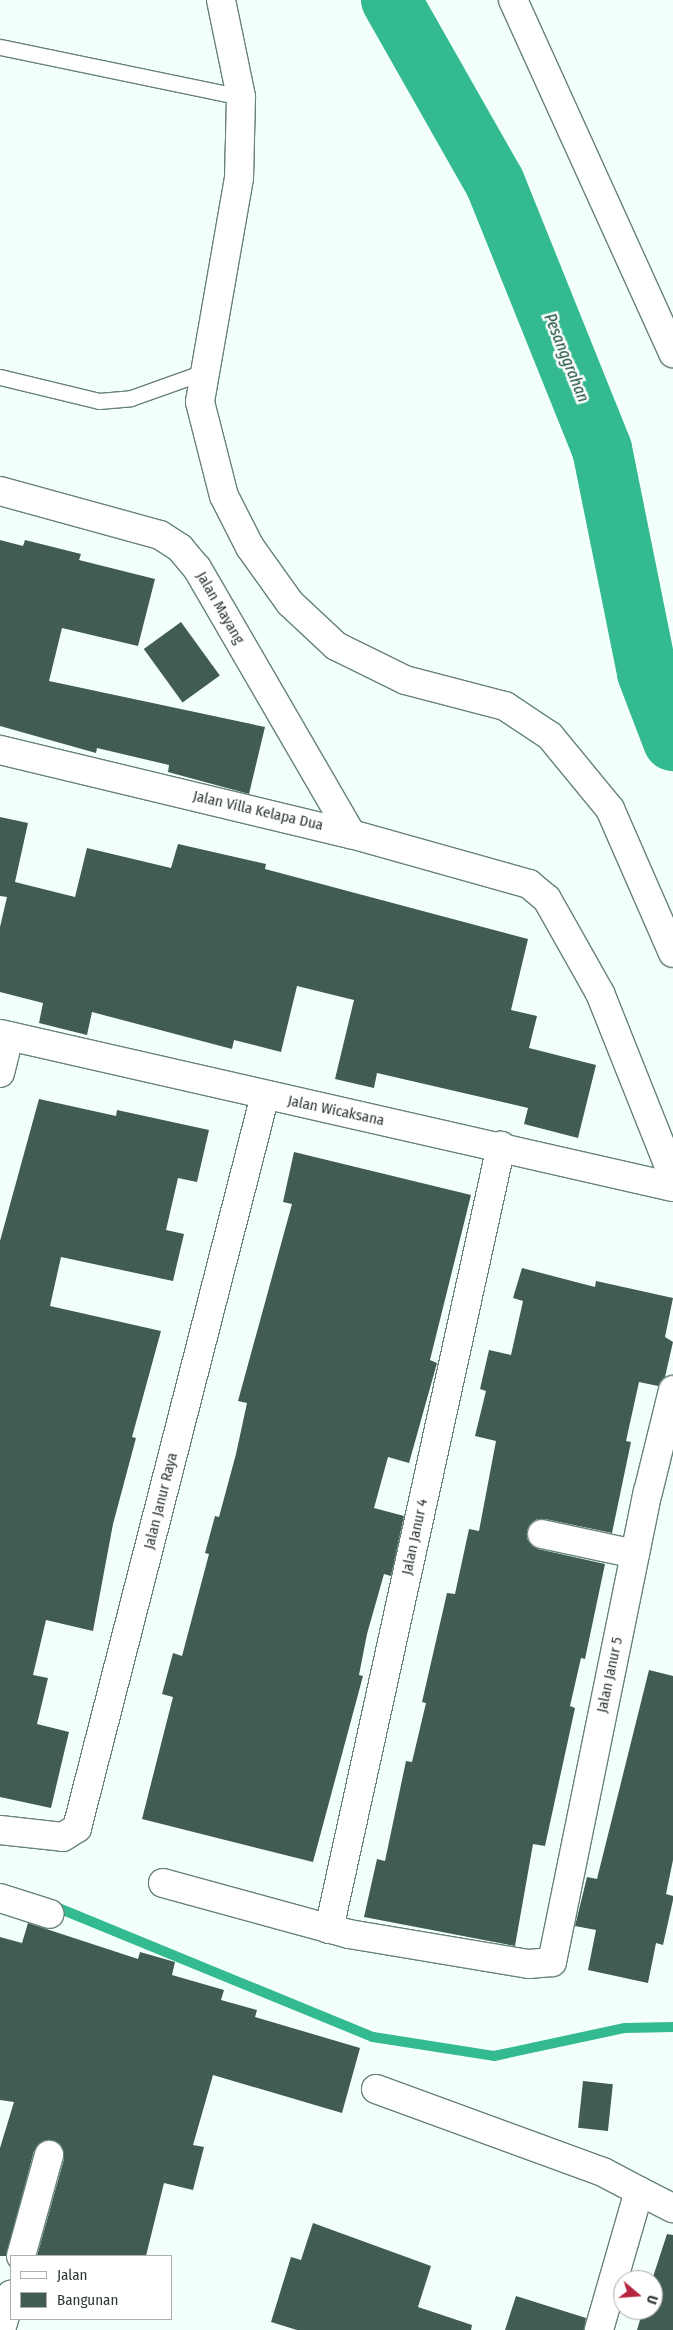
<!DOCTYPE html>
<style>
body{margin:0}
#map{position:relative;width:673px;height:2330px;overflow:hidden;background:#f3fffa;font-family:"Fira Sans Condensed",sans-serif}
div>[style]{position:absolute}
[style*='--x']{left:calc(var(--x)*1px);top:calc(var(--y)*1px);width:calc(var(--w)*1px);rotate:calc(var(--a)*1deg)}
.stream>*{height:10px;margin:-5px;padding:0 5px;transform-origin:5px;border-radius:5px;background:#33ba90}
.river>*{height:60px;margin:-30px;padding:0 30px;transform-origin:30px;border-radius:30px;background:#33ba90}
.building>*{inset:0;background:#415c51;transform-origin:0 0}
.roads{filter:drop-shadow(1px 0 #678377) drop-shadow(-1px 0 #678377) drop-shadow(0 1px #678377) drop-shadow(0 -1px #678377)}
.lane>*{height:15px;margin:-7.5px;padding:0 7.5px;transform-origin:7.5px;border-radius:7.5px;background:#fff}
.street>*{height:28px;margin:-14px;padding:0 14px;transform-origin:14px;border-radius:14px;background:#fff}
span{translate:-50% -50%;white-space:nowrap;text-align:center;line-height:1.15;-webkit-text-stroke:5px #fff;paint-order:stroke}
.street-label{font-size:15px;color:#2c3832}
.water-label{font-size:16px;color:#134938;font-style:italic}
.legend{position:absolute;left:10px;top:2255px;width:162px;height:65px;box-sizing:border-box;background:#fff;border:1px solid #abafad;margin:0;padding:6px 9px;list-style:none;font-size:15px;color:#2c3832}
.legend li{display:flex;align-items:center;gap:10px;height:25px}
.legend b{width:25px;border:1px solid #abafad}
.north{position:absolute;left:613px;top:2270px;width:50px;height:50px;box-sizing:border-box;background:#fff;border:1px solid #abafad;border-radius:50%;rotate:108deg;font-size:14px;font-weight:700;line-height:20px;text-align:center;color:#2c3832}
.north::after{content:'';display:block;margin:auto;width:18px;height:22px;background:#b6243e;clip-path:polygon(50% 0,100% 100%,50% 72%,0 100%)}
</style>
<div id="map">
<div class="stream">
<i style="--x:51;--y:1905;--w:348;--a:22.3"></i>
<i style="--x:373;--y:2037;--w:122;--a:8.9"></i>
<i style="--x:494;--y:2056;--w:134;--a:-12.1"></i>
<i style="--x:625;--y:2028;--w:48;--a:-1.2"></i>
</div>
<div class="river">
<i style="--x:391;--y:0;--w:210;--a:60.4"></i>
<i style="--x:495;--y:183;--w:287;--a:68.1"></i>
<i style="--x:602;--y:449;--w:228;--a:78.6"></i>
<i style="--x:647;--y:673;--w:73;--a:69.1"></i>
</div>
<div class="building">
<i style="clip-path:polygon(0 540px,23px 546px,25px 540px,81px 554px,79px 560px,155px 579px,138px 646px,62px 628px,49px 681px,265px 727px,249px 794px,168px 772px,169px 765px,97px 748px,96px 753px,0 726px)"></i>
<i style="left:181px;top:622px;width:66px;height:46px;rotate:54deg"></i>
<i style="clip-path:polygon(0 817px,28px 823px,15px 882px,75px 897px,87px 848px,171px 868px,178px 844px,266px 864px,265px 869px,528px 939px,511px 1010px,537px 1016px,529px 1048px,596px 1065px,578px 1138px,524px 1124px,528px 1108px,377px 1073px,374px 1088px,335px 1079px,354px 1000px,297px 986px,281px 1052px,234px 1040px,232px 1049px,92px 1012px,87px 1035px,39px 1023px,43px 1003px,0 992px,0 927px,7px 897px,0 896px)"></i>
<i style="clip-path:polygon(39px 1099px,116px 1116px,117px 1110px,209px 1130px,197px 1182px,178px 1178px,166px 1230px,184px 1234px,173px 1281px,61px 1257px,50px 1306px,161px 1331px,132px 1437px,136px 1438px,113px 1524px,93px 1631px,46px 1620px,33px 1675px,48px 1678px,37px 1724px,69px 1732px,51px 1808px,0 1797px,0 1241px)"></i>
<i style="clip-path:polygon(294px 1152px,471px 1195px,430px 1360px,437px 1363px,409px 1463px,388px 1457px,374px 1508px,404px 1516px,391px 1576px,384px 1574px,367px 1634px,359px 1675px,363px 1676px,313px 1862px,142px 1819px,173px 1697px,162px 1694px,173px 1653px,182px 1656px,209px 1554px,205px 1553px,215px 1516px,219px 1517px,236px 1454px,247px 1403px,238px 1401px,292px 1204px,283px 1202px)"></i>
<i style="clip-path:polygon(522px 1268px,595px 1287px,596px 1281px,673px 1298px,665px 1337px,673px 1342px,665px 1377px,658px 1386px,639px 1382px,626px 1441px,631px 1442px,612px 1533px,545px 1519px,537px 1519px,527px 1530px,527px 1539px,538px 1549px,605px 1564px,585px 1659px,581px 1658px,570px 1706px,575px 1708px,545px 1846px,533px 1844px,515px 1946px,364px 1917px,377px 1859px,385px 1861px,406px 1761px,412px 1762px,426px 1703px,422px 1702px,447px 1593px,455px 1594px,469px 1529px,479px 1531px,496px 1441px,475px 1436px,486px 1391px,480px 1389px,489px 1350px,511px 1355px,523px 1301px,513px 1298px)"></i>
<i style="clip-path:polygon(649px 1670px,673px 1676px,673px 1860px,666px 1894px,673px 1896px,673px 1900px,663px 1945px,656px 1943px,648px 1983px,588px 1970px,596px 1930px,575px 1926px,587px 1877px,597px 1879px)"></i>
<i style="clip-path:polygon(28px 1923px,138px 1959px,140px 1952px,175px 1962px,172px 1975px,224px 1990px,221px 2000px,257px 2010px,255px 2017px,360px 2048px,342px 2113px,213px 2075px,193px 2145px,204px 2147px,193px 2190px,164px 2183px,146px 2256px,37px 2256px,64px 2159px,60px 2144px,45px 2140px,34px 2151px,6px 2256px,0 2256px,0 2148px,14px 2102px,0 2100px,0 1937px,22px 1943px)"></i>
<i style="left:583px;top:2081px;width:30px;height:47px;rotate:6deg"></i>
<i style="clip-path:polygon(313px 2223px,431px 2266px,418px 2307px,472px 2325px,471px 2330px,297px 2330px,271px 2322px,291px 2257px,301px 2260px)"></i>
<i style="clip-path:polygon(667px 2234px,673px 2235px,673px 2330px,637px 2330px,643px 2310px,653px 2310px,652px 2280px)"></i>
<i style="clip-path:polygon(516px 2296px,586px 2318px,584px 2330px,505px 2330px)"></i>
</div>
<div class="roads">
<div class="lane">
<i style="--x:0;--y:47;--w:246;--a:11.7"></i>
<i style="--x:0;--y:377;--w:102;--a:13.6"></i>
<i style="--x:99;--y:401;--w:32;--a:-5"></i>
<i style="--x:131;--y:398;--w:77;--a:-19.6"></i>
</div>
<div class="street">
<i style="--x:221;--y:0;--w:99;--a:78.3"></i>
<i style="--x:241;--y:97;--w:81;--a:91.4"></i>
<i style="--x:239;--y:178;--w:227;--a:99.9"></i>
<i style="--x:200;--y:402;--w:97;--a:75.7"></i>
<i style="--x:224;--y:496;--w:57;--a:63"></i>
<i style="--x:250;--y:547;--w:69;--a:54.5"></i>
<i style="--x:290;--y:603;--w:63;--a:43.1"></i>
<i style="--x:336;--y:646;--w:77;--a:26.2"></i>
<i style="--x:405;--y:680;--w:103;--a:14.6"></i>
<i style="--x:505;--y:706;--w:54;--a:33.7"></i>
<i style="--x:550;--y:736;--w:94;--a:50.6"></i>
<i style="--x:610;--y:809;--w:157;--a:66.4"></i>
<i style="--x:513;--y:0;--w:388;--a:65.6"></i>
<i style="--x:0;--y:491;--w:166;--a:15.4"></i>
<i style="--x:160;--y:535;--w:24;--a:33"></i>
<i style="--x:180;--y:548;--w:26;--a:50"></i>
<i style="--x:197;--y:568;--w:307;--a:59.9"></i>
<i style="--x:0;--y:750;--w:361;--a:13.5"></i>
<i style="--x:351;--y:834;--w:185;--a:15.7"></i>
<i style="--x:529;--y:884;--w:23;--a:40"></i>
<i style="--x:547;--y:899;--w:108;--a:60.6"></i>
<i style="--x:600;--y:993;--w:197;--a:68.3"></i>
<i style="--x:0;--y:1034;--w:690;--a:12.81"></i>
<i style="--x:0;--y:1073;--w:38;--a:-76"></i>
<i style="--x:542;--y:1534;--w:95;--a:12.1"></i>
<i style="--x:0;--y:1830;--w:63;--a:6.3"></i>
<i style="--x:63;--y:1837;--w:17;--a:-33"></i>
<i style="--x:77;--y:1828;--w:757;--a:-75.61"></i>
<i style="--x:163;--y:1883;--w:193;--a:15.3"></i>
<i style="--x:349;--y:1934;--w:182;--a:9.5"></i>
<i style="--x:529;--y:1964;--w:23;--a:-5"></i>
<i style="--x:552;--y:1962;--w:480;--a:-78.5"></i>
<i style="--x:648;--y:1492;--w:105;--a:-76.2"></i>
<i style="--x:0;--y:1898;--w:52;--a:17.7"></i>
<i style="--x:329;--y:1929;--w:802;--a:-77.61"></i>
<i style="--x:376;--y:2089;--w:242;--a:20.1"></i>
<i style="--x:603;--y:2172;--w:41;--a:27.8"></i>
<i style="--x:639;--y:2191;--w:145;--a:106.1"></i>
<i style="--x:639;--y:2191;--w:38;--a:27"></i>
<i style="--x:21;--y:2256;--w:105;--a:-74.5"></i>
<i style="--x:1;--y:2330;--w:37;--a:-74"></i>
</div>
</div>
<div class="street-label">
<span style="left:220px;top:608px;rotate:60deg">Jalan Mayang</span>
<span style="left:258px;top:811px;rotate:13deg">Jalan Villa Kelapa Dua</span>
<span style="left:336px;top:1111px;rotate:12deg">Jalan Wicaksana</span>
<span style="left:161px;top:1501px;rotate:-76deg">Jalan Janur Raya</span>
<span style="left:415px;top:1537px;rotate:-78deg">Jalan Janur 4</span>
<span style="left:610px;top:1675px;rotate:-78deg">Jalan Janur 5</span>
</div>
<div class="water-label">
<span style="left:566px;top:358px;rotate:68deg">Pesanggrahan</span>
</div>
<ul class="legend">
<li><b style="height:6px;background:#fff"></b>Jalan</li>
<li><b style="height:14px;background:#415c51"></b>Bangunan</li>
</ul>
<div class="north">U</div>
</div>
